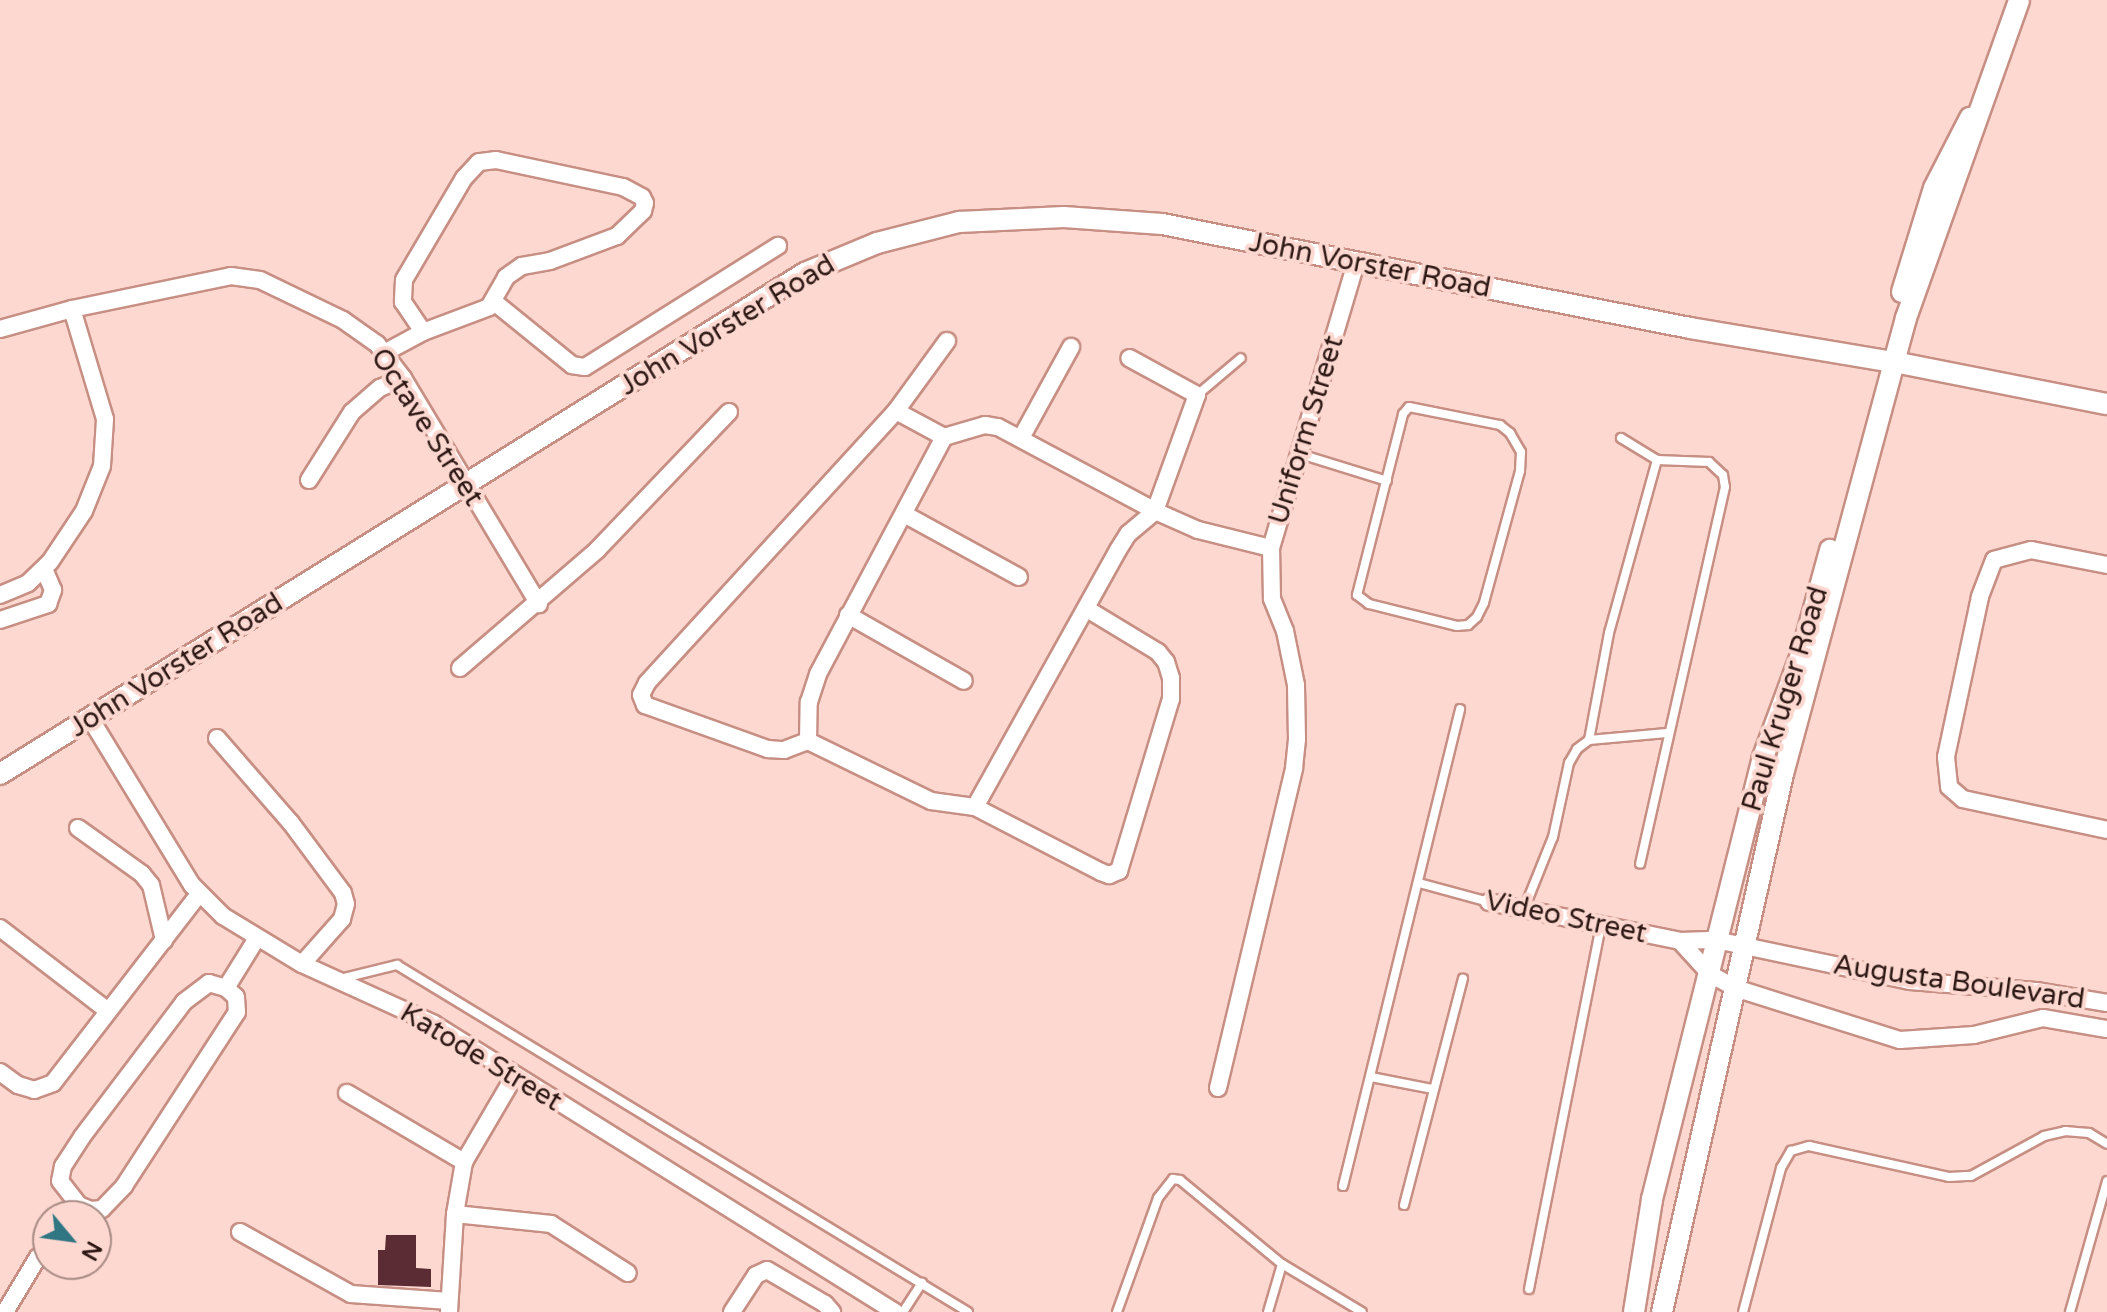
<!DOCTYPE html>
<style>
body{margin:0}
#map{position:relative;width:2107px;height:1312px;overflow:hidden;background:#fcd8d0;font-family:"Varela Round",sans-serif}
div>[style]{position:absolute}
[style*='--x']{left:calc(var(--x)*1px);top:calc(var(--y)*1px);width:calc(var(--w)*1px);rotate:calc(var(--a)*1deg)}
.building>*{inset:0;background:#5b2c33}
.roads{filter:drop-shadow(2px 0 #c78f84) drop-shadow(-2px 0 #c78f84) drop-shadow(0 2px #c78f84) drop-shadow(0 -2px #c78f84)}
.service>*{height:8px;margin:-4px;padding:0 4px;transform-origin:4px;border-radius:4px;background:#fff}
.minor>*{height:16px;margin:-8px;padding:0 8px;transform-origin:8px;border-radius:8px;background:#fff}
.tertiary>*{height:20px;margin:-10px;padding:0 10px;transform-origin:10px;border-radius:10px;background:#fff}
span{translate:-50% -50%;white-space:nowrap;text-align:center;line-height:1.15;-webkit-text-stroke:8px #fcd8d0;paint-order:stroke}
.street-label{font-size:28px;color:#2d1814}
.north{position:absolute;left:32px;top:1200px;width:80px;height:80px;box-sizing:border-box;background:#fcd8d0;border:2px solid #a98b85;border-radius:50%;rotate:119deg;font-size:22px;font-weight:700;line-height:32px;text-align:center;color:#2d1814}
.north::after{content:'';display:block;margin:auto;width:28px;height:36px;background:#307683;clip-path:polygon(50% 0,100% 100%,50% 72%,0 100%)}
</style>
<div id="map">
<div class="building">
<i style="clip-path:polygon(386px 1235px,416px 1235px,416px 1268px,431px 1269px,431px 1287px,378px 1285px,378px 1250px,385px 1250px)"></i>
</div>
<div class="roads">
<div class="service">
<i style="--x:1197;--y:395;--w:57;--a:-40.1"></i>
<i style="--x:1409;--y:407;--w:93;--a:11.2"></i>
<i style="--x:1500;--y:425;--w:13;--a:39"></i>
<i style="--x:1510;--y:433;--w:22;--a:60"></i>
<i style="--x:1521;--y:452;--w:19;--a:93"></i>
<i style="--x:1520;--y:471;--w:137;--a:105.3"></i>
<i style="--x:1484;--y:603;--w:16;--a:117"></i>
<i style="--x:1477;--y:617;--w:12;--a:138"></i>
<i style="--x:1468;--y:625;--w:11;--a:175"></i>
<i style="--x:1457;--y:626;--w:91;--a:-166"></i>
<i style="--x:1369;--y:604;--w:15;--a:-143"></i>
<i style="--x:1357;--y:595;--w:187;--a:-75.7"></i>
<i style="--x:1403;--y:414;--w:9;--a:-49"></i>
<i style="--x:1621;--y:438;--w:42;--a:31.4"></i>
<i style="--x:1657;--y:460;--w:52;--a:2.2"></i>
<i style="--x:1709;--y:462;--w:19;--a:43"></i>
<i style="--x:1723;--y:475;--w:12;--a:81"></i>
<i style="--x:1725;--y:487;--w:386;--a:102.7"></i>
<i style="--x:1300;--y:454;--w:91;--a:17.2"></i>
<i style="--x:1589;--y:740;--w:109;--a:-79.4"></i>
<i style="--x:1609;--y:633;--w:180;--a:-74.5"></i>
<i style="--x:1419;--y:883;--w:73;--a:15.2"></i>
<i style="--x:1524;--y:909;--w:78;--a:-68.1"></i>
<i style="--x:1553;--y:837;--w:76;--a:-77.8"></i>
<i style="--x:1569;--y:763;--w:16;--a:-60"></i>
<i style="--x:1577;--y:749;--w:15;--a:-37"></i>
<i style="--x:1589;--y:740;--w:78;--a:-5.1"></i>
<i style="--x:340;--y:979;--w:59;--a:-13.8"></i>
<i style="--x:397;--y:965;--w:668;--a:31.29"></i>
<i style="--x:1371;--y:1077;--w:62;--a:11.1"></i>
<i style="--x:1343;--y:1186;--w:491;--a:-76.2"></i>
<i style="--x:1404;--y:1205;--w:234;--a:-75.4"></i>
<i style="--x:1529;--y:1289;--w:370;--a:-78.8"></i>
<i style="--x:903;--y:1312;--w:35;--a:-57"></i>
<i style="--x:1117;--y:1312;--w:121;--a:-70.2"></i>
<i style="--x:1158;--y:1198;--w:24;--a:-52"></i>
<i style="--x:1173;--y:1179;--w:7;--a:8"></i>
<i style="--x:1180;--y:1180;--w:132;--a:39.5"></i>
<i style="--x:1268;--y:1312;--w:50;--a:-73.7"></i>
<i style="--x:1282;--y:1264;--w:93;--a:31"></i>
<i style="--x:1743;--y:1312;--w:149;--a:-75.2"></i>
<i style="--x:1781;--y:1168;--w:20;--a:-60"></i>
<i style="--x:1791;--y:1151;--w:19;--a:-16"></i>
<i style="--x:1809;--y:1146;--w:143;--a:12.5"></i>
<i style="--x:1949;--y:1177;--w:22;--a:-3"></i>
<i style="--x:1971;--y:1176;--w:83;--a:-28.7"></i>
<i style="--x:2044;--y:1136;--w:22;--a:-13"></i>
<i style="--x:2065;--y:1131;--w:24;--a:5"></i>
<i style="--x:2089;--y:1133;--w:21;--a:31"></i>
<i style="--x:2070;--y:1312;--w:136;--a:-74.2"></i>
</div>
<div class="minor">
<i style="--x:493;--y:301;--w:102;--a:39"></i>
<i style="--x:572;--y:365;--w:13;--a:9"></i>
<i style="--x:585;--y:367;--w:228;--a:-32.1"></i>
<i style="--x:0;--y:329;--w:75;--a:-15.5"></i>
<i style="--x:72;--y:309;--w:162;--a:-11.7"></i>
<i style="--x:231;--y:276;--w:29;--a:8"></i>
<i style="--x:260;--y:280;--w:92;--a:25.7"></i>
<i style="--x:343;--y:320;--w:42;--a:35.2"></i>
<i style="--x:377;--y:344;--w:43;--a:52.6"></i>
<i style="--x:403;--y:378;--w:264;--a:59"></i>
<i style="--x:947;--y:341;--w:87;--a:126.1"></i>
<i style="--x:896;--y:411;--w:369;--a:132.5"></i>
<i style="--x:647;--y:683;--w:13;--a:117"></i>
<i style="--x:641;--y:695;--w:11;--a:68"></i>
<i style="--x:645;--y:705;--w:131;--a:19.7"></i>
<i style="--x:768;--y:749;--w:16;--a:4"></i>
<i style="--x:784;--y:750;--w:26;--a:-21"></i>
<i style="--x:808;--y:741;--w:137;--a:26"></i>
<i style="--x:931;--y:801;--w:44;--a:7.8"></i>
<i style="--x:975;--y:807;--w:294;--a:-60.9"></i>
<i style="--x:1118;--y:550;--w:19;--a:-58"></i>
<i style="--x:1128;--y:534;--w:35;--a:-40"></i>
<i style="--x:1155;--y:511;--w:123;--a:-70.1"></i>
<i style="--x:1197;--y:395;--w:77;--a:-151.4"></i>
<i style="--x:384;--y:353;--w:44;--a:-28.3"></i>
<i style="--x:423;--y:332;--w:71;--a:-20.7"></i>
<i style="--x:489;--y:307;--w:34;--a:-60"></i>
<i style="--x:506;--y:277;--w:19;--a:-35"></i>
<i style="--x:522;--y:266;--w:28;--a:-10"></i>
<i style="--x:550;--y:261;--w:72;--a:-20.5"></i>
<i style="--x:617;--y:236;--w:36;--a:-44"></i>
<i style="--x:643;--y:211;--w:8;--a:-76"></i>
<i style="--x:645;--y:203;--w:7;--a:-117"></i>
<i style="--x:642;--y:197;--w:21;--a:-152"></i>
<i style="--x:623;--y:187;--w:130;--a:-168"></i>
<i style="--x:496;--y:160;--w:17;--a:173"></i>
<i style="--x:479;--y:162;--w:22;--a:133"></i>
<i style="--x:464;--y:178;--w:118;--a:120.5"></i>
<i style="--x:404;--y:280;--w:22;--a:93"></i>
<i style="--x:403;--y:302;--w:36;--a:56"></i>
<i style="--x:896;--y:411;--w:55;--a:28.4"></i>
<i style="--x:944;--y:437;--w:43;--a:-16.3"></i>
<i style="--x:985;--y:425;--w:13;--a:9"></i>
<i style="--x:998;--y:427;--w:178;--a:28.1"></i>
<i style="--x:1155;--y:511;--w:47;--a:23.8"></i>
<i style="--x:1198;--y:530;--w:75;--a:13.9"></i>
<i style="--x:1021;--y:438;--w:104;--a:-61.2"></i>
<i style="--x:309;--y:480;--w:80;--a:-57.7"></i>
<i style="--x:352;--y:412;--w:37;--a:-41"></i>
<i style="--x:380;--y:388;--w:25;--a:-23"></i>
<i style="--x:904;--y:514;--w:131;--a:28.7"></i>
<i style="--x:2107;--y:565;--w:77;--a:-168.8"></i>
<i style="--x:2031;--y:550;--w:38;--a:165"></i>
<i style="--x:1994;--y:560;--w:40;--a:111"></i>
<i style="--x:1980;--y:597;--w:164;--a:102"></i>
<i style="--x:1946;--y:757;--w:30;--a:84"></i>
<i style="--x:1949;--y:787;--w:18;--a:41"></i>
<i style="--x:1963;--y:799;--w:147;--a:12.1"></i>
<i style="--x:0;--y:595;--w:30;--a:-23"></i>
<i style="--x:28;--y:583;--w:30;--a:-44"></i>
<i style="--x:50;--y:562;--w:61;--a:-56.3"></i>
<i style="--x:84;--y:511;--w:48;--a:-68.2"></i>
<i style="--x:102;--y:466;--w:47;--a:-86.3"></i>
<i style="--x:105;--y:419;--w:115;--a:-106.7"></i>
<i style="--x:848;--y:615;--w:133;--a:29.6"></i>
<i style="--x:0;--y:620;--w:51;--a:-18.4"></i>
<i style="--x:48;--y:604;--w:15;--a:-70"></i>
<i style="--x:53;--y:590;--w:23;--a:-113"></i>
<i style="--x:460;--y:668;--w:181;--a:-40.7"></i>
<i style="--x:597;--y:550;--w:191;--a:-46.3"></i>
<i style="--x:90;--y:718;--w:196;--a:58.6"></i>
<i style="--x:192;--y:885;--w:44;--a:45"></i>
<i style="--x:223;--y:916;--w:92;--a:31.3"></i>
<i style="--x:302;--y:964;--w:145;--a:24.4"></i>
<i style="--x:434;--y:1024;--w:544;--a:31.99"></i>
<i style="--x:217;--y:738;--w:113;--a:49"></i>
<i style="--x:291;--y:823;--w:87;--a:53.4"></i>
<i style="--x:343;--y:893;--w:11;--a:75"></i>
<i style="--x:346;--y:904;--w:16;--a:105"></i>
<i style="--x:342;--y:919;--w:60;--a:131.6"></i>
<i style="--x:808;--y:741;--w:39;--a:-89"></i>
<i style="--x:809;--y:702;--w:29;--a:-72"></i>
<i style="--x:818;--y:674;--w:268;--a:-62"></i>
<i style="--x:975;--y:807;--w:142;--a:27.3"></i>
<i style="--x:1101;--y:872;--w:9;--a:21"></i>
<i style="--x:1109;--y:875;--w:11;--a:-22"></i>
<i style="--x:1119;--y:871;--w:180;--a:-73.2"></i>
<i style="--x:1171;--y:699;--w:21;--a:-90"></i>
<i style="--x:1171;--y:678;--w:17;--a:-107"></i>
<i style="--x:1166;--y:662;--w:13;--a:-129"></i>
<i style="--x:1158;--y:652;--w:83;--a:-148.8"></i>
<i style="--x:78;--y:828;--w:79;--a:35.7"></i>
<i style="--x:142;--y:874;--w:14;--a:51"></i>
<i style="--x:151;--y:885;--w:57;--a:76.7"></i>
<i style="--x:1489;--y:902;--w:195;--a:11.5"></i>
<i style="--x:1680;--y:941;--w:36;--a:-2"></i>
<i style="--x:1716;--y:940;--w:198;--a:11.9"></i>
<i style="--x:1910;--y:981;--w:126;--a:4.5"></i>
<i style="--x:2036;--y:991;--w:72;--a:9.6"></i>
<i style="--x:0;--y:928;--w:136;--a:37.5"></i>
<i style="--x:1680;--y:941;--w:45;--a:47.7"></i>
<i style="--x:1710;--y:974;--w:29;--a:29"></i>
<i style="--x:1735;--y:988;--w:173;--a:17.5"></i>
<i style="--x:1900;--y:1040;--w:74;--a:-3.9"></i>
<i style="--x:1974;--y:1035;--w:71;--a:-13.8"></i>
<i style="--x:2043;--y:1018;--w:65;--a:9.8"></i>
<i style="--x:226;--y:988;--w:18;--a:-164"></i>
<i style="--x:209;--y:983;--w:31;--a:143"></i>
<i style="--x:184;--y:1002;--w:169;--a:127.1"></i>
<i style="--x:82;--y:1137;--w:35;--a:123"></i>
<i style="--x:63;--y:1166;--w:15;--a:101"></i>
<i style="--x:60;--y:1181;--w:31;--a:52"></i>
<i style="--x:79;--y:1205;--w:13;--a:23"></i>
<i style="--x:91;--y:1210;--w:11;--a:-5"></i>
<i style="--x:102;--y:1209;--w:32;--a:-46"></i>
<i style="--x:124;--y:1186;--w:207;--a:-57"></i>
<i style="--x:237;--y:1012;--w:15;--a:-94"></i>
<i style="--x:236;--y:997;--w:13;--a:-138"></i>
<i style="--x:226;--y:988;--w:59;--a:-58.2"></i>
<i style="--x:0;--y:1072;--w:22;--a:36"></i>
<i style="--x:18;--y:1085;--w:17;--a:17"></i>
<i style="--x:34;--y:1090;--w:20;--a:-20"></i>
<i style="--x:53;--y:1083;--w:239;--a:-52.3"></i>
<i style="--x:1218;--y:1088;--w:329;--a:-76.6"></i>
<i style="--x:1294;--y:768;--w:29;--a:-84"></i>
<i style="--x:1297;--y:739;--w:54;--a:-91.1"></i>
<i style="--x:1296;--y:685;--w:55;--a:-101.5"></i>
<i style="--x:1285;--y:631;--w:35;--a:-112"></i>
<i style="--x:1272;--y:599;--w:51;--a:-91.1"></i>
<i style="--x:1271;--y:548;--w:298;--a:-73.4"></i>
<i style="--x:347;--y:1093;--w:136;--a:30.5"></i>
<i style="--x:455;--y:1214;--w:97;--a:5.9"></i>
<i style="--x:551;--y:1224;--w:91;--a:32.5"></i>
<i style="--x:240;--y:1232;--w:127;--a:29.2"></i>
<i style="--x:351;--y:1294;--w:98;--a:4.1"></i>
<i style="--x:5;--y:1312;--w:64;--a:-59"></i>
<i style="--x:449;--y:1312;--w:98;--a:-86.5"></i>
<i style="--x:455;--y:1214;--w:53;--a:-80.2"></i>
<i style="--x:464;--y:1162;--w:101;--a:-59.6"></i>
<i style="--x:732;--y:1312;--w:44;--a:-57"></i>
<i style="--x:756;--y:1275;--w:12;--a:-24"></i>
<i style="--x:767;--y:1270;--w:67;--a:30.4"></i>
<i style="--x:825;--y:1304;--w:11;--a:49"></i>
</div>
<div class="tertiary">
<i style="--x:1902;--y:292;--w:109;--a:-72.9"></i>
<i style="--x:1934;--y:188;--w:79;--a:-62.8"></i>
<i style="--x:0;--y:774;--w:948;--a:-31.9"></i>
<i style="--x:805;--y:273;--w:78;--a:-22.6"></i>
<i style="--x:877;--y:243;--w:85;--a:-14.4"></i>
<i style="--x:959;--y:222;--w:105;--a:-2.7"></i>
<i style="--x:1064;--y:217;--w:98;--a:4.1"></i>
<i style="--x:1162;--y:224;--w:538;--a:11.14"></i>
<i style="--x:1690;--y:328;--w:207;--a:9.5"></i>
<i style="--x:1894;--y:362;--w:217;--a:11.2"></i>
<i style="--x:1634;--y:1312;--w:114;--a:-80.9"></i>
<i style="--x:1652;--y:1199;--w:453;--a:-75.9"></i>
<i style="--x:1762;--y:760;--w:115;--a:-69.7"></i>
<i style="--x:1802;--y:652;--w:106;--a:-74.6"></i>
<i style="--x:1662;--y:1312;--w:551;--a:-77.32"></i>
<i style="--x:1783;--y:774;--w:427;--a:-74.9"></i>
<i style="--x:1894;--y:362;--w:46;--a:-74.7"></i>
<i style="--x:1906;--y:318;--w:337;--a:-70.4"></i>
</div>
</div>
<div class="street-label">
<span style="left:1370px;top:265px;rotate:11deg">John Vorster Road</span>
<span style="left:727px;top:325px;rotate:-31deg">John Vorster Road</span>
<span style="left:427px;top:427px;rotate:57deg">Octave Street</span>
<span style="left:1306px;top:430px;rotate:-73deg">Uniform Street</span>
<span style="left:176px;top:665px;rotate:-32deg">John Vorster Road</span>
<span style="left:1785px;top:699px;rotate:-73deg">Paul Kruger Road</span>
<span style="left:1566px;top:917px;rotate:12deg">Video Street</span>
<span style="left:1959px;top:982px;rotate:8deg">Augusta Boulevard</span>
<span style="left:481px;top:1057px;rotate:31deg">Katode Street</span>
</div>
<div class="north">N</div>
</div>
